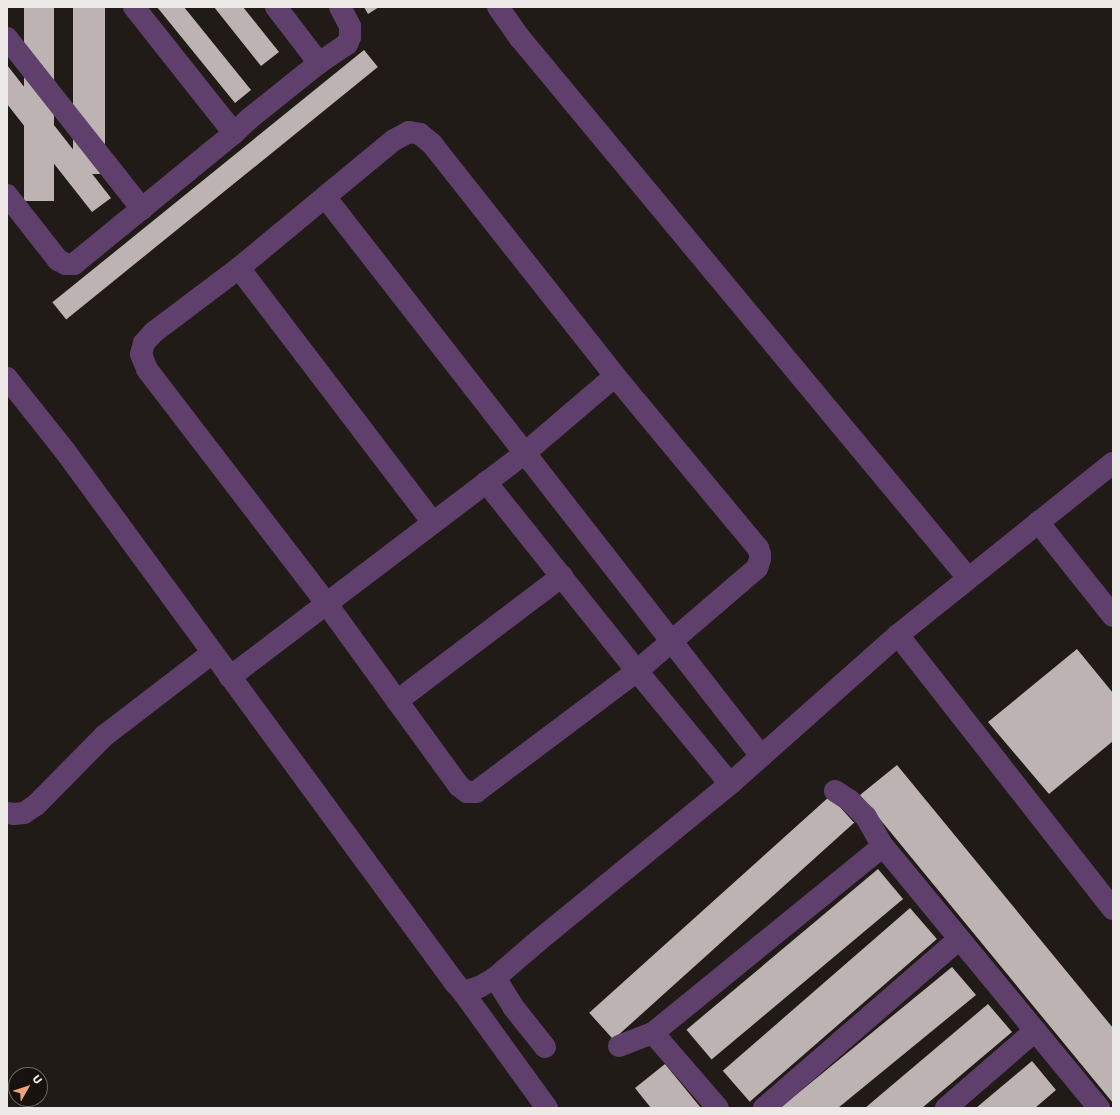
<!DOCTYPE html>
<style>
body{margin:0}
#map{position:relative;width:1120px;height:1115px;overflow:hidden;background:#201b16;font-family:Rubik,sans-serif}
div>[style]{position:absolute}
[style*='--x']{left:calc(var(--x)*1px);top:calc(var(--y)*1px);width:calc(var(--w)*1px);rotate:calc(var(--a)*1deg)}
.building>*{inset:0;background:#bdb3b2;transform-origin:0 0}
.minor>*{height:22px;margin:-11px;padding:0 11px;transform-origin:11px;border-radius:11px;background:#5f406c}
span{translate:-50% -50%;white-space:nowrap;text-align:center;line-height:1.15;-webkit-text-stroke:4px #17120d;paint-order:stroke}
.frame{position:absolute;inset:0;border:8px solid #ede9e6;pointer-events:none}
.north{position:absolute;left:8px;top:1067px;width:40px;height:40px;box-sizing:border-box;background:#17120d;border:1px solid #6d6864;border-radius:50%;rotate:51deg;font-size:11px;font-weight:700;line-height:16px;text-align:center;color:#ede9e6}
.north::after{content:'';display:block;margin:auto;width:14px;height:18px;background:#efa377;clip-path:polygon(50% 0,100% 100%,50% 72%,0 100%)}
</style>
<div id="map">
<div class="building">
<i style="left:24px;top:7px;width:30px;height:194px"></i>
<i style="left:73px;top:7px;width:32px;height:167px"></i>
<i style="clip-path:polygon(157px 7px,184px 7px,251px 90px,235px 103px)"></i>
<i style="clip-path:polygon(214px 7px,243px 7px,279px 52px,261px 66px)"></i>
<i style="clip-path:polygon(364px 7px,379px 7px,368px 14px)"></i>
<i style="left:364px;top:50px;width:22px;height:401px;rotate:51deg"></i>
<i style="clip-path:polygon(7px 65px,111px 198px,92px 212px,7px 104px)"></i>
<i style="clip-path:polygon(1077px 649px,1113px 693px,1113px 741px,1049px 794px,988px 722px)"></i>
<i style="clip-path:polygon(897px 765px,1113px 1028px,1113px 1103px,860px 795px)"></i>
<i style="left:830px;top:796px;width:36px;height:324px;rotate:48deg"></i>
<i style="left:878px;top:869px;width:39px;height:250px;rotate:50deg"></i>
<i style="left:910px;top:908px;width:41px;height:248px;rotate:49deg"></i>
<i style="clip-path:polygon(952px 967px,976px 995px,838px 1108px,780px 1108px)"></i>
<i style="clip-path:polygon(988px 1004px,1012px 1032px,922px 1108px,865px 1108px)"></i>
<i style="clip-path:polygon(1032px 1061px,1056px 1090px,1035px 1108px,976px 1108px)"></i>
<i style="clip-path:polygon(665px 1064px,701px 1108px,651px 1108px,635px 1088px)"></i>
</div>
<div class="minor">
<i style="--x:134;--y:7;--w:161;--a:51.6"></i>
<i style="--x:276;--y:7;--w:71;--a:52.5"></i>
<i style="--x:498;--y:7;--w:38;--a:55"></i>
<i style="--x:520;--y:38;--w:702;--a:50.32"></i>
<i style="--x:7;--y:38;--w:218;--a:51.7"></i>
<i style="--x:409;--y:132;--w:11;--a:10"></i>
<i style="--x:420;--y:134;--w:16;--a:40"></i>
<i style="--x:432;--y:144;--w:295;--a:51.7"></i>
<i style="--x:615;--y:376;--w:224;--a:50.3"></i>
<i style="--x:758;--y:548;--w:6;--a:72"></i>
<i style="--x:760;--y:554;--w:5;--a:90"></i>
<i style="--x:760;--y:559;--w:9;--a:108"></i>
<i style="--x:757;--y:568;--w:158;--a:139.4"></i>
<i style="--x:637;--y:671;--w:201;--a:143.1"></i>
<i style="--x:476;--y:792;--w:9;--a:180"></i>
<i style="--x:467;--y:792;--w:10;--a:-143"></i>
<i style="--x:459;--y:786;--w:225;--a:-126"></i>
<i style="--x:327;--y:604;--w:296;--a:-127.5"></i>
<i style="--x:147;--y:369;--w:16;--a:-112"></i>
<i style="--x:141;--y:354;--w:11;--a:-75"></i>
<i style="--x:144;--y:343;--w:15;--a:-48"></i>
<i style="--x:154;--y:332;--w:106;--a:-37"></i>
<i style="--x:239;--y:268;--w:201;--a:-39.6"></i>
<i style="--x:394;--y:140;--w:17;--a:-28"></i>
<i style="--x:7;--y:195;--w:83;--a:51.9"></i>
<i style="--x:58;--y:260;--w:9;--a:27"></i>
<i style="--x:66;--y:264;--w:8;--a:0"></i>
<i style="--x:74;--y:264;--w:207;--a:-39.3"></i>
<i style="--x:234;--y:133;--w:21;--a:-43"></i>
<i style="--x:249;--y:119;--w:90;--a:-38.7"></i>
<i style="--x:319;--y:63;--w:34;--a:-34"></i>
<i style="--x:347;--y:44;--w:8;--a:-67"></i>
<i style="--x:350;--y:37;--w:11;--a:-90"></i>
<i style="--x:350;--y:26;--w:21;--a:-118"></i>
<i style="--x:326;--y:198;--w:708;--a:52.06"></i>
<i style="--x:239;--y:268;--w:320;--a:52.7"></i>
<i style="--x:7;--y:378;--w:93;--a:51.5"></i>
<i style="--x:65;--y:451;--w:660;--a:53.76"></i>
<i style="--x:455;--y:983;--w:12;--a:48"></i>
<i style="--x:463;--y:992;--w:17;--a:-17"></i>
<i style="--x:479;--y:987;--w:18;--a:-29"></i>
<i style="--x:486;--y:482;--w:242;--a:51.4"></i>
<i style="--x:637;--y:671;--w:146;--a:50.5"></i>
<i style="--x:1038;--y:522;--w:120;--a:51.4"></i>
<i style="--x:898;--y:635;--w:348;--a:51.9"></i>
<i style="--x:230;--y:677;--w:372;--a:-37.2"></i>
<i style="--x:526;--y:452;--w:117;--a:-40.5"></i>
<i style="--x:397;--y:701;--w:207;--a:-37.1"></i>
<i style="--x:835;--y:791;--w:17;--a:33"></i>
<i style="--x:849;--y:800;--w:24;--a:45"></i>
<i style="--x:866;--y:817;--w:34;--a:60"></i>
<i style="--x:883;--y:846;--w:340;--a:50.5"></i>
<i style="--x:7;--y:813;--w:7;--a:8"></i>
<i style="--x:14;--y:814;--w:10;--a:-6"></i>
<i style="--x:24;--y:813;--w:14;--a:-34"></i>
<i style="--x:36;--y:805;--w:97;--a:-45.4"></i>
<i style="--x:104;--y:736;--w:136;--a:-37.5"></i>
<i style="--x:463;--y:992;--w:143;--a:54.1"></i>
<i style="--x:653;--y:1033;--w:99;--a:49.1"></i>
<i style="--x:619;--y:1046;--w:36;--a:-21"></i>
<i style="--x:653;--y:1033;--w:296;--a:-39.1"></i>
<i style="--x:545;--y:1047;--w:50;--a:-128.5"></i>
<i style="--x:514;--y:1008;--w:36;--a:-122"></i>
<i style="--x:495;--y:978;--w:57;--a:-40.7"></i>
<i style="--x:538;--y:941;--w:248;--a:-39.3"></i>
<i style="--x:730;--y:784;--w:225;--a:-41.6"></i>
<i style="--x:898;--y:635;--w:275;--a:-38.7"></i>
<i style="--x:764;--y:1108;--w:258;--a:-40.9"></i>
<i style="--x:946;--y:1108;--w:118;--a:-40.9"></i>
</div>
<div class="frame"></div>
<div class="north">U</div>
</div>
